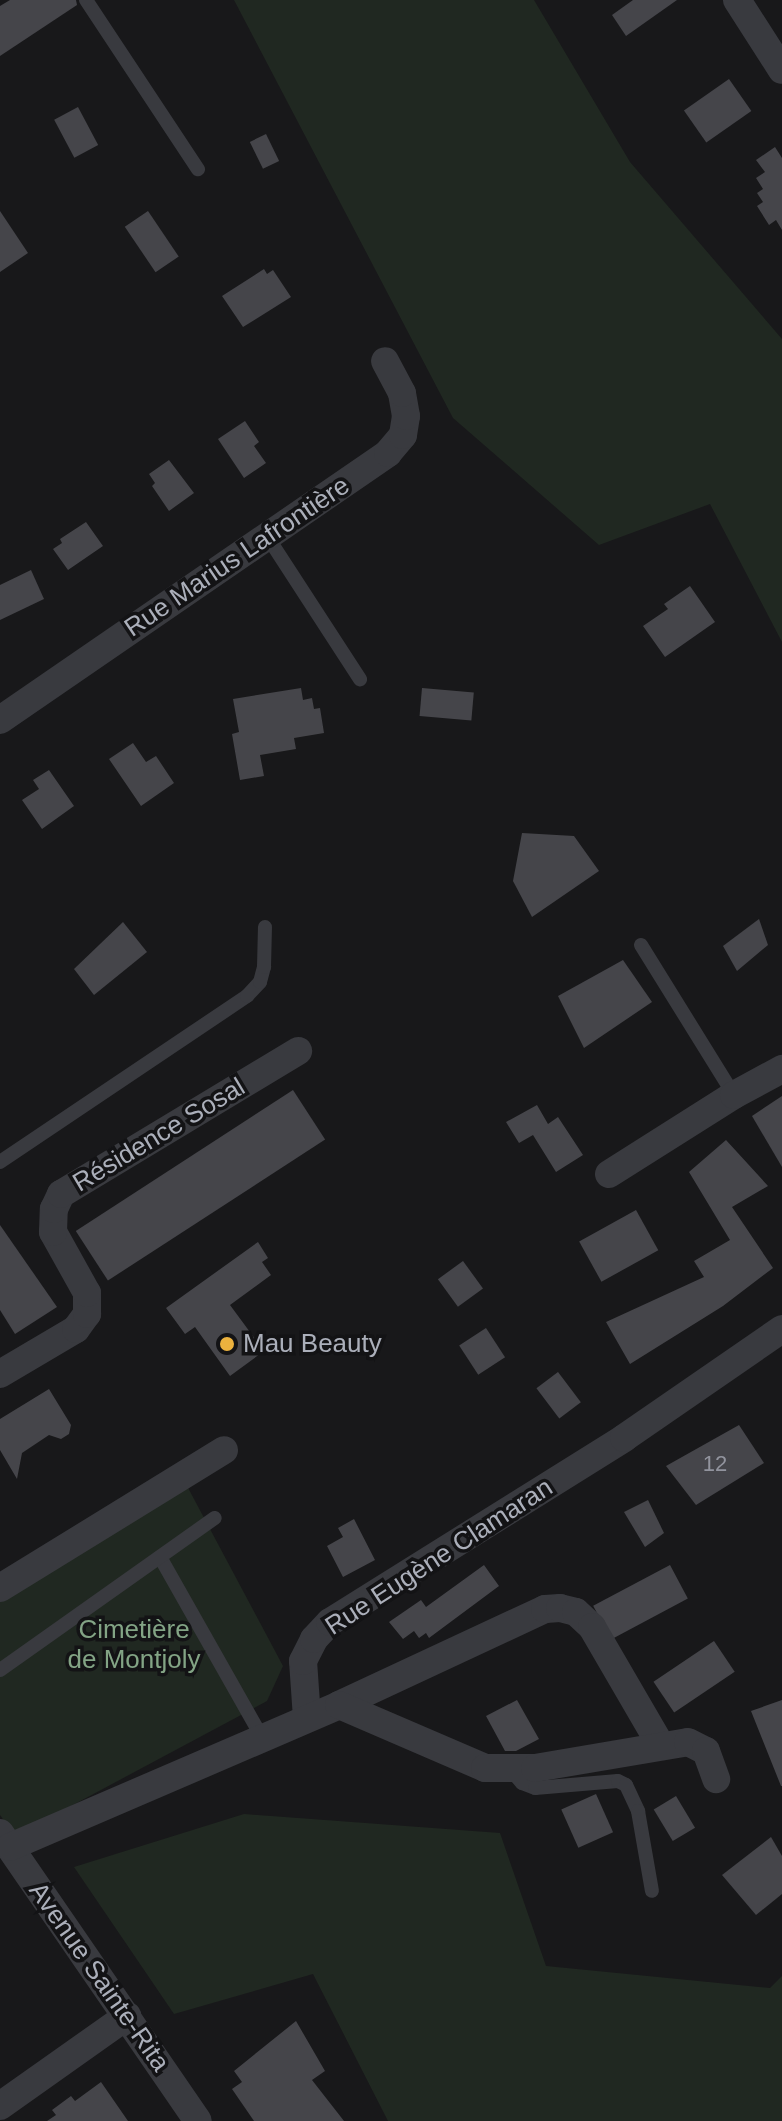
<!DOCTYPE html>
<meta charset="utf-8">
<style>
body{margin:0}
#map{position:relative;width:782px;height:2121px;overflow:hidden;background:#18181a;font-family:Helvetica,sans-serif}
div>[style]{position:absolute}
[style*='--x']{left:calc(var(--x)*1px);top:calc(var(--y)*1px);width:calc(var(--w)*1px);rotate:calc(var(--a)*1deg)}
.green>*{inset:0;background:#202821}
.building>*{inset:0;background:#45454a;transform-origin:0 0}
.lane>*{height:14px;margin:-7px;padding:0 7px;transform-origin:7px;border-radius:7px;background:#393a3f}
.street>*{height:28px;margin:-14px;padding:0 14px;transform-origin:14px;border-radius:14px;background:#393a3f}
.dots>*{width:22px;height:22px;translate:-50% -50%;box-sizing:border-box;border:4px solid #131315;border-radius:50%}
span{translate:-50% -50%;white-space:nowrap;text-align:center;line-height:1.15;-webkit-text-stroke:7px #131315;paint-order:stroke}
.number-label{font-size:22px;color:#92949e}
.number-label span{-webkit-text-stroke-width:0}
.street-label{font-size:26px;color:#abafba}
.poi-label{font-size:26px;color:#abafba}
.left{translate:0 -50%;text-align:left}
.park-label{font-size:26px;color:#83a485}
</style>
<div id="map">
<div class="green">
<i style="clip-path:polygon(234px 0,534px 0,630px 162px,782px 339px,782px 642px,710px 504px,599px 545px,453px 418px)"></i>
<i style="clip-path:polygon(186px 1484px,283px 1666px,267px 1701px,15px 1836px,0 1815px,0 1593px)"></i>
<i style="clip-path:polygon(244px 1814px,500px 1833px,546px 1966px,770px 1988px,782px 1976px,782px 2121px,388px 2121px,313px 1974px,174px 2014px,74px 1867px)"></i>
</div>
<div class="building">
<i style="clip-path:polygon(10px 0,76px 0,77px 5px,0 56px,0 6px)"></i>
<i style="clip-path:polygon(633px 0,677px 0,626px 36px,612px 15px)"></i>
<i style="left:729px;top:79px;width:39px;height:55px;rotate:55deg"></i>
<i style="left:78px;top:107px;width:43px;height:27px;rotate:62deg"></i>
<i style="left:266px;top:134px;width:30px;height:18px;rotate:64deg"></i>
<i style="clip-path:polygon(775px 147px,782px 158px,782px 230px,776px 220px,769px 225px,757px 206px,763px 202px,757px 193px,763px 189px,756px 178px,765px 172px,756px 160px)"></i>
<i style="clip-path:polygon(0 211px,28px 253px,0 272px)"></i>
<i style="left:148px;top:211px;width:55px;height:28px;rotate:56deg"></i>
<i style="clip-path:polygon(264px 269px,267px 274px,273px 270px,291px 297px,243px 327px,222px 296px)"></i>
<i style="clip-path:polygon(245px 421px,259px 442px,254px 446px,266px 463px,244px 478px,218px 439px)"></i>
<i style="clip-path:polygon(169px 460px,194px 493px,169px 511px,152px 486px,155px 483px,149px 474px)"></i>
<i style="clip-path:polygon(86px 522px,103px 546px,68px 570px,53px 549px,62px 543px,60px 539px)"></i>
<i style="clip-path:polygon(31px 570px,44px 599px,0 620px,0 585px)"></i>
<i style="clip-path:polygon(690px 586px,715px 622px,665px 657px,643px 626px,668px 609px,664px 604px)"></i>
<i style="clip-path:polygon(301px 688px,303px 700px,312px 698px,314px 709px,320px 708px,324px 733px,294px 738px,296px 749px,260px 755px,264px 776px,240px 780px,232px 734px,239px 732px,233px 699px)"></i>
<i style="left:422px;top:688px;width:52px;height:28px;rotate:5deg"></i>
<i style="clip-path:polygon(133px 743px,146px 762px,156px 756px,174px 783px,141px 806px,109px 759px)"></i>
<i style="clip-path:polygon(49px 770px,74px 806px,42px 829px,22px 800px,39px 789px,33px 780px)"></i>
<i style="clip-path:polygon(522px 833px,574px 836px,599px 871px,532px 917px,513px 881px)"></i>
<i style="clip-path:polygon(759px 919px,768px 945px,737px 971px,723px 946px)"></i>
<i style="clip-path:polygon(123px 922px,147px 952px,94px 995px,74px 969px)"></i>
<i style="clip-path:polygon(623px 960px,652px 1002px,584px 1048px,558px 996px)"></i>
<i style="left:293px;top:1090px;width:59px;height:259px;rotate:57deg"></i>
<i style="clip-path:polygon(782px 1096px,782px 1167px,752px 1116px)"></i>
<i style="clip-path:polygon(537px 1105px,548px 1124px,558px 1117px,583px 1155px,556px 1172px,533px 1135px,519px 1143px,506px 1122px)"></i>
<i style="clip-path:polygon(726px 1140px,768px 1186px,732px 1207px,773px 1268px,723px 1306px,630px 1364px,606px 1322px,704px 1277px,694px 1261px,730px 1240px,689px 1172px)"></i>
<i style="left:636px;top:1210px;width:46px;height:65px;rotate:61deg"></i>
<i style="clip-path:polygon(0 1225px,57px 1307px,15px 1334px,0 1310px)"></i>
<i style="clip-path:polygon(258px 1242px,268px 1258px,262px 1262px,271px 1275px,230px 1305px,264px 1351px,230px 1376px,195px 1327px,185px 1334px,166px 1308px)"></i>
<i style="left:463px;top:1261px;width:34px;height:31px;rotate:54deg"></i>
<i style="left:486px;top:1328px;width:35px;height:32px;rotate:57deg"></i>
<i style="left:558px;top:1372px;width:38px;height:27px;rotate:53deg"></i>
<i style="clip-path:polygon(49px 1389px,71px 1425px,69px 1434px,61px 1439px,49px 1435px,22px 1453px,17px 1479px,0 1450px,0 1419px)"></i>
<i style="clip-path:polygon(739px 1425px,764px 1463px,696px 1505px,666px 1466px)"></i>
<i style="clip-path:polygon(648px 1500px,664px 1533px,645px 1547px,624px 1512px)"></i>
<i style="clip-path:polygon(354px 1519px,375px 1560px,343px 1577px,327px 1546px,343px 1537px,338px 1528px)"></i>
<i style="clip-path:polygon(484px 1565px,499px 1586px,429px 1638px,426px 1633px,419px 1638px,414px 1631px,403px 1639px,389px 1622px,421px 1600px,426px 1607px)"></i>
<i style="left:670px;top:1565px;width:38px;height:87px;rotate:62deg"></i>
<i style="left:714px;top:1641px;width:37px;height:73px;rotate:56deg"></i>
<i style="clip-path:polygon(517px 1700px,539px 1739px,516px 1751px,505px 1751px,486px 1716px)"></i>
<i style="clip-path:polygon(782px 1700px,782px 1786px,781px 1786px,751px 1711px)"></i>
<i style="left:596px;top:1794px;width:42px;height:38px;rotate:66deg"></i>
<i style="left:676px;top:1796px;width:37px;height:26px;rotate:59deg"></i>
<i style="clip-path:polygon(771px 1837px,782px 1856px,782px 1894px,756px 1915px,722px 1875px)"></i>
<i style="clip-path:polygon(296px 2021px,325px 2071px,312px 2080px,344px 2121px,254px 2121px,232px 2089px,242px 2082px,234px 2071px)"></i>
<i style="clip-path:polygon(101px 2082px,128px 2121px,47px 2121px,56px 2115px,52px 2110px,71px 2096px,75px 2101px)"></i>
</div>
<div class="lane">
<i style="--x:86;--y:0;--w:203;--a:56.5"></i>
<i style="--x:267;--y:536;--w:171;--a:57"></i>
<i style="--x:641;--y:945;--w:176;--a:58.2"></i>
<i style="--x:0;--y:1162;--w:298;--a:-33.9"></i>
<i style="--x:247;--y:996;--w:19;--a:-47"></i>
<i style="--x:260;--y:982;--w:16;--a:-75"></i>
<i style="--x:264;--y:967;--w:40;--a:-88.6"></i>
<i style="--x:160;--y:1557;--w:207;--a:60.5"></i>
<i style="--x:0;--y:1670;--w:263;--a:-35.3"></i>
<i style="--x:511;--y:1770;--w:17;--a:50"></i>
<i style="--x:522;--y:1783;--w:14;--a:21"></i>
<i style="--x:535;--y:1788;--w:83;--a:-4.8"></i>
<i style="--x:618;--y:1781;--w:9;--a:27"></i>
<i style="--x:626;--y:1785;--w:29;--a:65"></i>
<i style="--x:638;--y:1811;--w:81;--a:80.1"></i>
</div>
<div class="street">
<i style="--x:737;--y:0;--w:83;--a:57.3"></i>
<i style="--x:0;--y:720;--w:471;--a:-34.5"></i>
<i style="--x:388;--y:453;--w:23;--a:-50"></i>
<i style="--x:403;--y:435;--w:19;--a:-81"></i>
<i style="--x:406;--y:416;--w:23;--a:-100"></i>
<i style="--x:402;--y:393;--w:36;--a:-118"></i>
<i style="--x:609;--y:1174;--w:148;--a:-32.3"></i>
<i style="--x:734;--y:1095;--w:55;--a:-28.4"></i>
<i style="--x:0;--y:1374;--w:88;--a:-30.6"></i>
<i style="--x:76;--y:1329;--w:19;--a:-54"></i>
<i style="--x:87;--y:1314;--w:21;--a:-90"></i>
<i style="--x:87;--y:1293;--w:70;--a:-119.1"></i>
<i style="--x:53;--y:1232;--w:23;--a:-88"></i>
<i style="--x:54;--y:1209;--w:17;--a:-65"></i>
<i style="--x:61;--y:1194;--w:277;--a:-31.1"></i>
<i style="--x:0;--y:1588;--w:263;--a:-31.6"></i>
<i style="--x:339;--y:1705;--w:227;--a:-25"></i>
<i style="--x:545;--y:1609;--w:15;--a:-4"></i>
<i style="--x:560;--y:1608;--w:16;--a:14"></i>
<i style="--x:576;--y:1612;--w:22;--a:43"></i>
<i style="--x:592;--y:1627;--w:135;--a:59.8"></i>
<i style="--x:307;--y:1718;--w:57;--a:-94"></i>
<i style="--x:303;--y:1661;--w:25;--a:-63"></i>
<i style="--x:314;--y:1639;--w:23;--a:-47"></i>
<i style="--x:330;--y:1622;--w:347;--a:-32"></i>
<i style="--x:624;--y:1438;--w:192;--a:-34.6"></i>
<i style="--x:0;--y:1833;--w:349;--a:55.5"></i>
<i style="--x:10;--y:1847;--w:358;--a:-23.3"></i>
<i style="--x:339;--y:1705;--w:159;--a:23.3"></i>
<i style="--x:485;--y:1768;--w:50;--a:0"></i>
<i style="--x:535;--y:1768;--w:155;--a:-9.6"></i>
<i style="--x:688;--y:1742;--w:20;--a:27"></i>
<i style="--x:706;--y:1751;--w:30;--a:70"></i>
<i style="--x:0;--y:2106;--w:156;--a:-35.3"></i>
</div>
<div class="dots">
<i style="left:227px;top:1344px;background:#ecb23e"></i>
</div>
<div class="number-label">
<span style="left:715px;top:1464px">12</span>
</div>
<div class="street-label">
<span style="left:237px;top:557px;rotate:-34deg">Rue Marius Lafrontière</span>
<span style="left:159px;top:1135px;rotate:-31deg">Résidence Sosal</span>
<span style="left:439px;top:1557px;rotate:-33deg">Rue Eugène Clamaran</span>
<span style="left:99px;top:1977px;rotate:55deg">Avenue Sainte-Rita</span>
</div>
<div class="poi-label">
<span class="left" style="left:243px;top:1344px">Mau Beauty</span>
</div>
<div class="park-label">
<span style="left:134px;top:1645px">Cimetière<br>de Montjoly</span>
</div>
</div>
